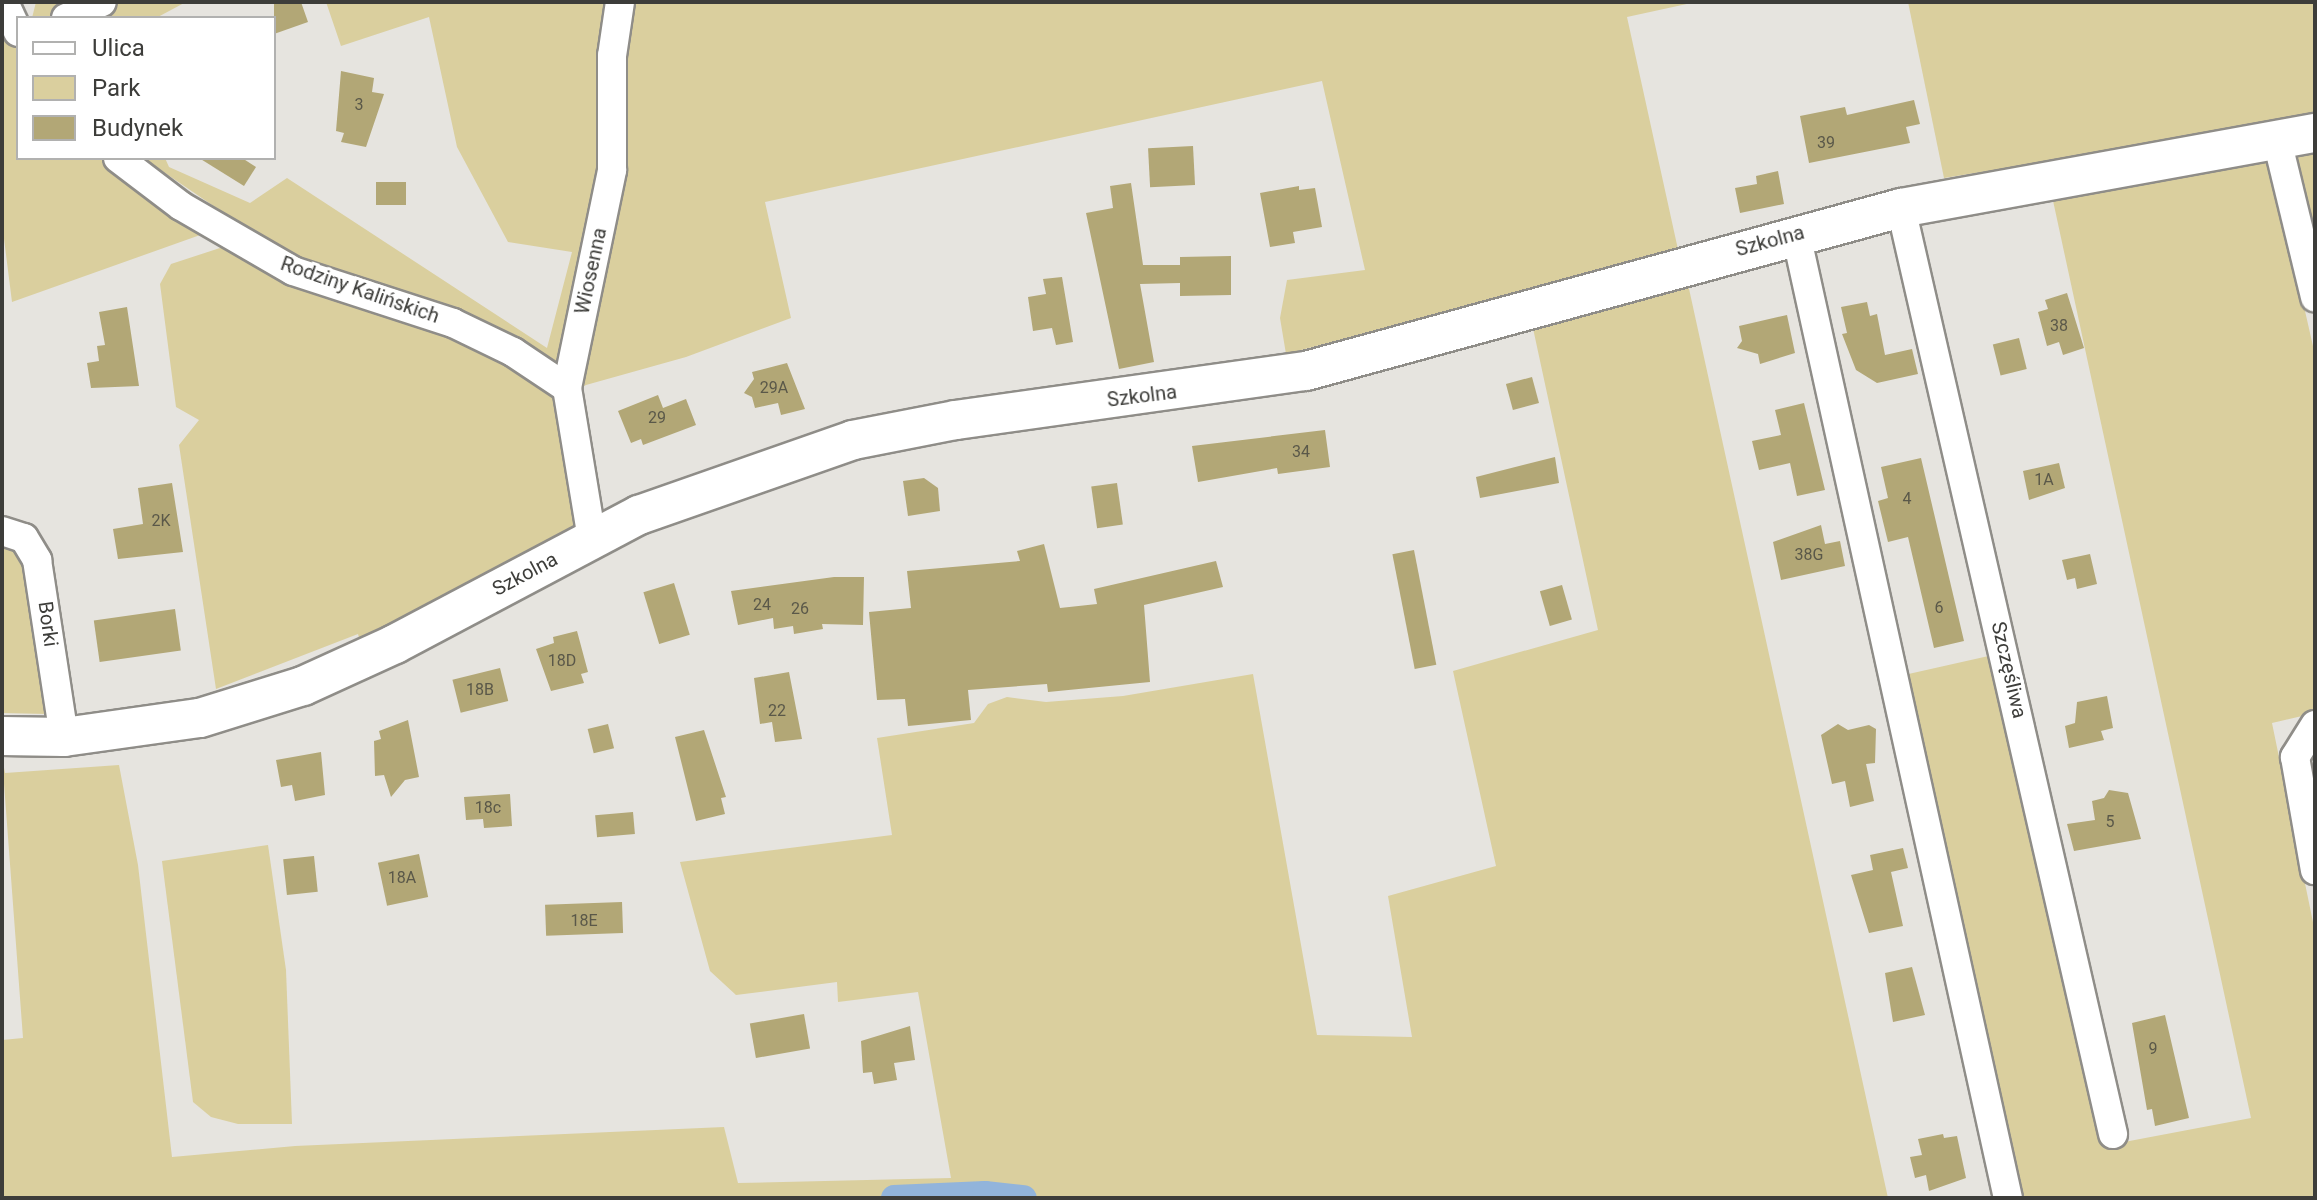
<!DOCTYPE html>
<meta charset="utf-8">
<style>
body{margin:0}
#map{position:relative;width:2317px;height:1200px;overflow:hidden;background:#e6e4df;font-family:Roboto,sans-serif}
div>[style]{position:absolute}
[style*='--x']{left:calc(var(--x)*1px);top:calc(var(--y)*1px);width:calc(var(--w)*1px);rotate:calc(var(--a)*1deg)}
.green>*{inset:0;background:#dacf9e}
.canal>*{height:26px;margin:-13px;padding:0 13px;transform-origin:13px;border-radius:13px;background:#92b4db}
.building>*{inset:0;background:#b2a776;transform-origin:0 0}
.roads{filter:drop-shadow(2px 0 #8f8d88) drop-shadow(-2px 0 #8f8d88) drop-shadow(0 2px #8f8d88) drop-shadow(0 -2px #8f8d88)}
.street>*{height:28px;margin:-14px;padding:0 14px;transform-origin:14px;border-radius:14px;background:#fff}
.secondary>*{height:38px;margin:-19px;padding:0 19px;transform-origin:19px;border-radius:19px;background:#fff}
span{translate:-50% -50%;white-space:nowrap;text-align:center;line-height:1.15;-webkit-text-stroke:6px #fff;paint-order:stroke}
.number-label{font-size:16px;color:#5a5849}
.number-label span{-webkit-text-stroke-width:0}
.street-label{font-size:20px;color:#3d3d3a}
.frame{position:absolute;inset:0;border:4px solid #3d3d3a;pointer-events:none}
.legend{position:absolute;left:16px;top:16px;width:260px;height:144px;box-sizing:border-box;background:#fff;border:2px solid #b1b1b0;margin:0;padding:10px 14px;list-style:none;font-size:24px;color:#3d3d3a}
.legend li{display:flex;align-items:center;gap:16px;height:40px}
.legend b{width:40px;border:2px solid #b1b1b0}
</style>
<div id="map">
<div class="green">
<i style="clip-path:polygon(36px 2px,186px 2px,156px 18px,32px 18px)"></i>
<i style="clip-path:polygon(326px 2px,1696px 2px,1627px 17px,1679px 254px,1380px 339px,1377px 330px,1286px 354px,1280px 318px,1287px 280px,1365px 270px,1322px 81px,765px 202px,791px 318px,686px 357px,586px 385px,553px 403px,577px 524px,573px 534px,361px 645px,358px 634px,216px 689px,179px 445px,199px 420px,176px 407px,160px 284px,171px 264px,223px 247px,240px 224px,143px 158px,165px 158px,169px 167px,250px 203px,287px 178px,547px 348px,572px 252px,508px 242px,457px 147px,429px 17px,341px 46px)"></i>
<i style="clip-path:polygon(1908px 2px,2315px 2px,2315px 118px,1944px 178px)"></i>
<i style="clip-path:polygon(2px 18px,18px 50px,18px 158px,103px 158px,203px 234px,12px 302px,2px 223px)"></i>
<i style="clip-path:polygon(2315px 143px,2315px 230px,2295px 146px)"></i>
<i style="clip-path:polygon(2271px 161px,2315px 355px,2315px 713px,2272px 723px,2315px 932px,2315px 1198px,2018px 1198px,1904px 675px,1993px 655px,2103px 1146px,2251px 1118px,2052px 196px)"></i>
<i style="clip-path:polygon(1686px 275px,1888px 1198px,2px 1198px,2px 1040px,23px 1038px,2px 757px,5px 773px,119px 765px,138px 865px,172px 1157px,295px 1146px,724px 1127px,738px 1183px,951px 1178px,918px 992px,838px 1002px,837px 982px,736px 995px,710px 971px,680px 862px,892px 835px,877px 738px,974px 723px,988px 704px,1007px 697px,1046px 702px,1123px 696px,1253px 674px,1317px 1035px,1412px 1037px,1388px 896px,1496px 866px,1453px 671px,1598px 630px,1531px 319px)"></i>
<i style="clip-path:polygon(2px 543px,20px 551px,46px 714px,2px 713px)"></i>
<i style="clip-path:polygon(268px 845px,286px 970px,292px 1124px,238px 1124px,211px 1117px,193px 1102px,162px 861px)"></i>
</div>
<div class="canal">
<i style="--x:894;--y:1198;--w:91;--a:-2.5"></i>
<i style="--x:985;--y:1194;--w:39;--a:6"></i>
</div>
<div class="building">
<i style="clip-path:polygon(274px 2px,301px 2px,308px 22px,274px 34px)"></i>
<i style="clip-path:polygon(341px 71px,374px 78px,372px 92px,384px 94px,366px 147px,341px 142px,344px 133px,336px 131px)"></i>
<i style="clip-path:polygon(1914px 100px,1920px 124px,1906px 127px,1910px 143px,1809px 163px,1800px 116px,1845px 107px,1847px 115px)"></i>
<i style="left:1193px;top:146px;width:39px;height:45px;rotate:87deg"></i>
<i style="clip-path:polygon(199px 158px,242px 158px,256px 167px,244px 186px)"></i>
<i style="clip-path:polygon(1778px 171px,1784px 204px,1740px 213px,1735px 188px,1757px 184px,1756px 176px)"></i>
<i style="left:376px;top:182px;width:30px;height:23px"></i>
<i style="clip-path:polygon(1131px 183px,1143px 265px,1180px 265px,1180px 257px,1231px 256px,1231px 295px,1180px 296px,1180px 283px,1140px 284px,1154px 362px,1119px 369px,1086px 213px,1113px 208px,1110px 186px)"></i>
<i style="clip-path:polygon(1299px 186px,1299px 190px,1315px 188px,1322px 227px,1293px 232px,1295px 243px,1270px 247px,1260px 193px)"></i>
<i style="clip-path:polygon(1062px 277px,1073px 342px,1056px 345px,1052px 328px,1033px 331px,1028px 297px,1046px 294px,1043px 279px)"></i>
<i style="clip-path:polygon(2067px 293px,2084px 348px,2063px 355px,2059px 342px,2047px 346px,2038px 312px,2048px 309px,2045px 300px)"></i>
<i style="clip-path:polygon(1867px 302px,1870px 316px,1877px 314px,1885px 355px,1912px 349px,1918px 374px,1877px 383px,1856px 370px,1842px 334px,1847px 333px,1841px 307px)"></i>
<i style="clip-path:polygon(127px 307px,139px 386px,91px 388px,87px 363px,99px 361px,97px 346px,105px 345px,99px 312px)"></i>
<i style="clip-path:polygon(1787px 315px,1795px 353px,1760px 364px,1758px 354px,1737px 348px,1742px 341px,1739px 326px)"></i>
<i style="left:2019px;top:338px;width:32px;height:27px;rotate:76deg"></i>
<i style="clip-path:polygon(787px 363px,805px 409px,781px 415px,778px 403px,755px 408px,752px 397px,744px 393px,754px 379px,752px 372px)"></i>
<i style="left:1532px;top:377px;width:27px;height:27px;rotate:75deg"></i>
<i style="clip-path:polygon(658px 395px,663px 408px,686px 399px,696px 425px,643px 445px,641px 439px,631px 443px,618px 411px)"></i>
<i style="clip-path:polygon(1804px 403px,1825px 490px,1797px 496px,1790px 463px,1759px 470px,1752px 441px,1781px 435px,1775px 410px)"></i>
<i style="clip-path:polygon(1325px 430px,1330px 467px,1278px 474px,1277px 468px,1198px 482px,1192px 446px)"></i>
<i style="clip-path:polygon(1555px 457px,1559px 483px,1480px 498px,1476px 477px)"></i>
<i style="clip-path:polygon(1921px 458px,1964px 641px,1934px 648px,1908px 537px,1888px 542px,1878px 501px,1888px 498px,1881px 467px)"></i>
<i style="clip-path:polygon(2059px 463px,2065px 488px,2029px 500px,2023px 471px)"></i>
<i style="clip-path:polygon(924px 478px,938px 488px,940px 511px,908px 516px,903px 481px)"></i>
<i style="clip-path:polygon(172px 483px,183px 552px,118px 559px,113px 529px,143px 524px,138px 488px)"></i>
<i style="left:1117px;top:483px;width:42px;height:26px;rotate:82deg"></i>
<i style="clip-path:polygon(1821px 525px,1825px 544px,1840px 541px,1845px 566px,1781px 580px,1773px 542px)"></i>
<i style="clip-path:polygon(1044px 544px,1060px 608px,1097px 604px,1094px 589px,1216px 561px,1223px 587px,1144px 605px,1150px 682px,1048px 692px,1047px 684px,968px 690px,971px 720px,908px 726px,905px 699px,877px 700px,869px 612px,911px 608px,907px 571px,1020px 561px,1017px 551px)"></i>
<i style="left:1414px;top:550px;width:117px;height:22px;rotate:79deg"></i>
<i style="clip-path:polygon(2090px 554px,2097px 584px,2077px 589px,2075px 578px,2067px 580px,2062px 560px)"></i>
<i style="clip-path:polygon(834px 577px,864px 577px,863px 625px,822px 624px,823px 629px,794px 634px,793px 626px,774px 629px,773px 618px,738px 625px,731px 591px)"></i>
<i style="left:674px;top:583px;width:54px;height:32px;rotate:73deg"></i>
<i style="left:1562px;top:585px;width:36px;height:23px;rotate:74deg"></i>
<i style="left:175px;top:609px;width:42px;height:82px;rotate:82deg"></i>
<i style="clip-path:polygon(577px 631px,588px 672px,581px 674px,584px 683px,551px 691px,536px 649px,554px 643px,553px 637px)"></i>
<i style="left:500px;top:668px;width:34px;height:49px;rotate:76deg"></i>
<i style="clip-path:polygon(789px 672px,802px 739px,775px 742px,772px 722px,760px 724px,754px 678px)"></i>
<i style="clip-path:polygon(2107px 696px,2113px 728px,2101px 731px,2104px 740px,2069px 748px,2065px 726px,2075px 723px,2077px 702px)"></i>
<i style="clip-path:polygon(408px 720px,419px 777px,405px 780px,391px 797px,384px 775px,375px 776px,374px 741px,381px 739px,379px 731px)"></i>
<i style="left:608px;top:724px;width:25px;height:21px;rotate:76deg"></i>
<i style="clip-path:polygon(1838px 724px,1848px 730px,1869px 725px,1876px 729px,1875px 763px,1866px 764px,1874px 801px,1850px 807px,1845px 781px,1832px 784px,1821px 735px)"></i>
<i style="clip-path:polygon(704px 730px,726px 797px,721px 798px,725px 814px,696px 821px,675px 737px)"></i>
<i style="clip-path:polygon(321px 752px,325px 795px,295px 801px,292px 785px,281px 787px,276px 760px)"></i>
<i style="clip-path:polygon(2109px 790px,2128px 793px,2141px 839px,2074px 851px,2067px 824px,2095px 820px,2092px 801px,2104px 798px)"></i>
<i style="clip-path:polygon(510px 794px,512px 826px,484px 828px,483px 819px,466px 820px,464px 797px)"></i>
<i style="left:633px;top:812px;width:22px;height:38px;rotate:85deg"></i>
<i style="clip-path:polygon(1903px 848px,1908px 868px,1891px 872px,1903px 926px,1869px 933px,1851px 875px,1873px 870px,1870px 855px)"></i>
<i style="left:419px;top:854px;width:44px;height:42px;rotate:78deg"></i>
<i style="left:314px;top:856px;width:36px;height:31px;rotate:84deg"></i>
<i style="left:622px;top:902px;width:31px;height:77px;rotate:88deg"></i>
<i style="clip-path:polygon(1912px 967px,1925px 1015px,1893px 1022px,1885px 973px)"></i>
<i style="left:804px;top:1014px;width:35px;height:55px;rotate:80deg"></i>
<i style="clip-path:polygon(2165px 1015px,2189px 1118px,2155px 1126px,2152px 1109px,2147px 1110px,2132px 1023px)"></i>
<i style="clip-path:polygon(910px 1026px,915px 1060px,894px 1063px,897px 1080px,874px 1084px,872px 1072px,863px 1073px,861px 1041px)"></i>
<i style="clip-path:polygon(1943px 1134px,1944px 1138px,1957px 1136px,1966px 1178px,1929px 1191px,1926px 1175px,1915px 1178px,1910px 1157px,1922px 1155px,1918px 1139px)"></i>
</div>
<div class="roads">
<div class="street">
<i style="--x:4;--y:2;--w:33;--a:65"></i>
<i style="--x:66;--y:18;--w:39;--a:-24"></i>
<i style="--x:2277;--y:140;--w:162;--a:76.4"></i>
<i style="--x:118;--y:158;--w:79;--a:37.3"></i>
<i style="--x:181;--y:206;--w:129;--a:30.1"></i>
<i style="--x:293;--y:271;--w:168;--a:18"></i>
<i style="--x:453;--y:323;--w:67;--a:25.8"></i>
<i style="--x:513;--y:352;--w:65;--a:33.7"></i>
<i style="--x:1901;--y:208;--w:950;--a:77.1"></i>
<i style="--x:1796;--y:234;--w:987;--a:77.6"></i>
<i style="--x:2;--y:531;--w:23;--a:18"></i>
<i style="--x:24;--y:538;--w:26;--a:59"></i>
<i style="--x:37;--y:560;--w:179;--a:81.3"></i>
<i style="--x:592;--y:539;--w:153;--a:-99.4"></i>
<i style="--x:567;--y:388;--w:223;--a:-78.3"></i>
<i style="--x:612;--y:170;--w:114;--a:-90"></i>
<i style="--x:612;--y:56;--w:55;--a:-81.6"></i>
<i style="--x:2315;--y:725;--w:38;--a:122"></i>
<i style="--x:2295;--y:757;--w:115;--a:80"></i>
</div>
<div class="secondary">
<i style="--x:2;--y:736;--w:62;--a:0.9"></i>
<i style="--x:64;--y:737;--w:137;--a:-8"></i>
<i style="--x:200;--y:718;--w:108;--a:-17.3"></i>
<i style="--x:303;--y:686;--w:101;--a:-24.5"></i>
<i style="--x:395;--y:644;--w:276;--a:-27.9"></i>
<i style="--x:639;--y:515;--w:227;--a:-19.3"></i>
<i style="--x:853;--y:440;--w:105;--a:-11"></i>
<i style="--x:956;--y:420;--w:353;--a:-8"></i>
<i style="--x:1306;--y:371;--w:617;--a:-15.32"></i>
<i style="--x:1901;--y:208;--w:421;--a:-10.3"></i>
</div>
</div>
<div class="number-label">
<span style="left:359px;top:105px">3</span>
<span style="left:1826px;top:143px">39</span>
<span style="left:2059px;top:326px">38</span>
<span style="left:774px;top:388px">29A</span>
<span style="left:657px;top:418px">29</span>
<span style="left:1301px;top:452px">34</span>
<span style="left:2044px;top:480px">1A</span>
<span style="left:1907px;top:499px">4</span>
<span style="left:161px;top:521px">2K</span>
<span style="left:1809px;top:555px">38G</span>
<span style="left:762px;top:605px">24</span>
<span style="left:1939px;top:608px">6</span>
<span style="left:800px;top:609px">26</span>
<span style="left:562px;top:661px">18D</span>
<span style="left:480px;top:690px">18B</span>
<span style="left:777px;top:711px">22</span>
<span style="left:488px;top:808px">18c</span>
<span style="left:2110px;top:822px">5</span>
<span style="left:402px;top:878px">18A</span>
<span style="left:584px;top:921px">18E</span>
<span style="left:2153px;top:1049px">9</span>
</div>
<div class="street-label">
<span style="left:1770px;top:241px;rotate:-15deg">Szkolna</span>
<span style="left:591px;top:271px;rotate:-78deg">Wiosenna</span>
<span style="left:360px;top:290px;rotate:19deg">Rodziny Kalińskich</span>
<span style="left:1142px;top:396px;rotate:-7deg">Szkolna</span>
<span style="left:525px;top:574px;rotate:-28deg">Szkolna</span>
<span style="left:48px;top:624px;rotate:82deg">Borki</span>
<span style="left:2009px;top:670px;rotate:77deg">Szczęśliwa</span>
</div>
<div class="frame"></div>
<ul class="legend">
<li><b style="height:10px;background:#fff"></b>Ulica</li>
<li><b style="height:22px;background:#dacf9e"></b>Park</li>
<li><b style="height:22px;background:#b2a776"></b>Budynek</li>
</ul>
</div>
